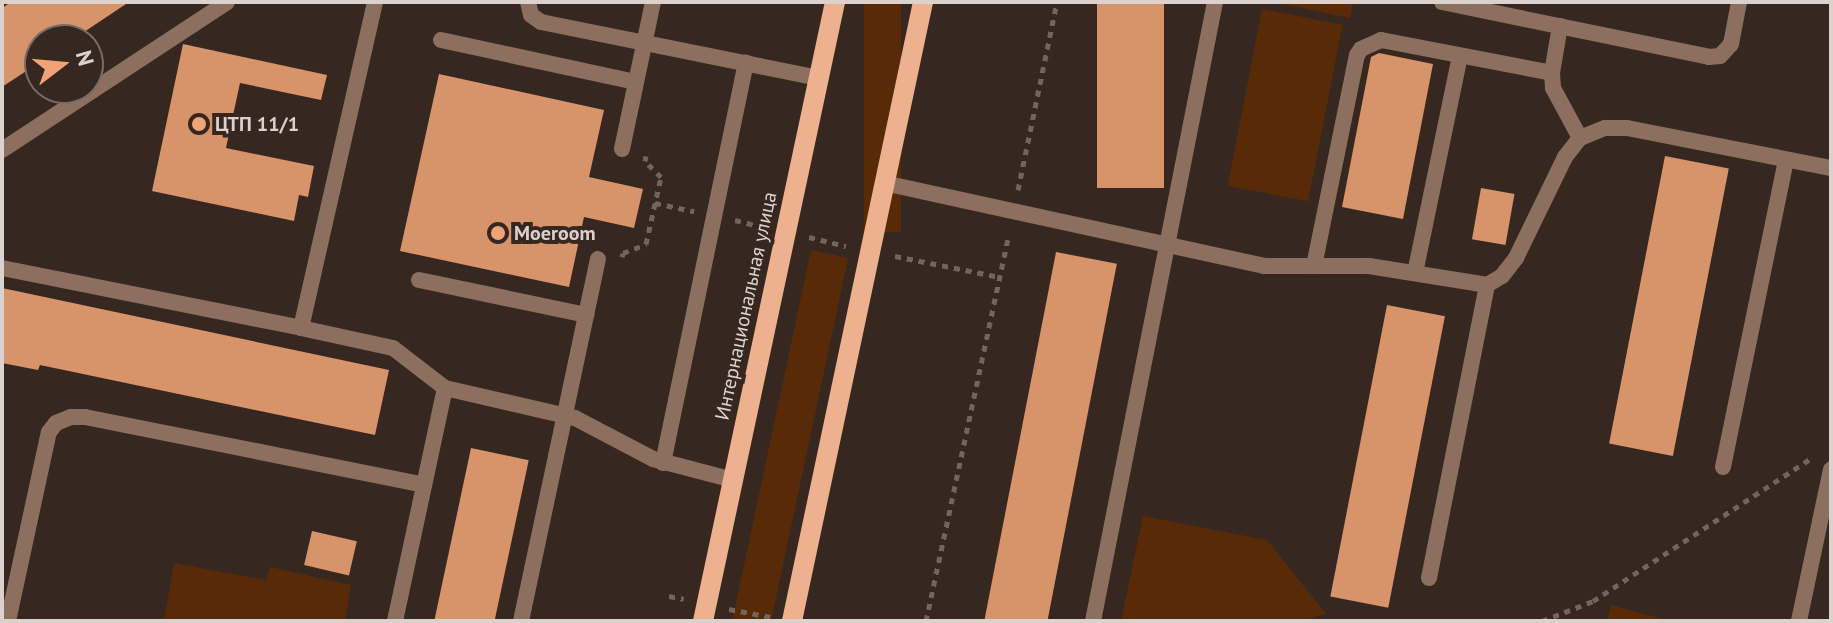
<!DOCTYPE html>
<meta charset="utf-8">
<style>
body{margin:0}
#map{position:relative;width:1833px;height:623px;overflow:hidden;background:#362820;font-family:"PT Sans",sans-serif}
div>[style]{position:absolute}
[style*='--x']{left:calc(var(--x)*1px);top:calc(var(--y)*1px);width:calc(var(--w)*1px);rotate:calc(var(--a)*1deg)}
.green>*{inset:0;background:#592a08;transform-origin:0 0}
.building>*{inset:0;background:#d7936a;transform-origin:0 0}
.path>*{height:5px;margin-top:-2.5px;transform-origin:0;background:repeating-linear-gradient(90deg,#71655e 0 6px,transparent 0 12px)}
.lane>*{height:16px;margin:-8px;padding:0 8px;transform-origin:8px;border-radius:8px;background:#8c6f5e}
.primary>*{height:20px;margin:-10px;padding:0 10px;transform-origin:10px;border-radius:10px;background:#eeb18f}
.dots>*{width:22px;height:22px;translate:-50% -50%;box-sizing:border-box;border:4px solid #362820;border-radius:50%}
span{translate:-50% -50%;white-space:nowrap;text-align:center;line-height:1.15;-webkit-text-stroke:8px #362820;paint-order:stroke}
.poi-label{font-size:20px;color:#dbd2cd;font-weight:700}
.left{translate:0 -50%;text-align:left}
.street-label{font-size:20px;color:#dbd2cd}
.frame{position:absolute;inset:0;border:4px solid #dbd2cd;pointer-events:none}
.north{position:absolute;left:24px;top:24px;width:80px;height:80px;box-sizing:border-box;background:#362820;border:2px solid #786c65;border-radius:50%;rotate:74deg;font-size:22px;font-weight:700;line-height:32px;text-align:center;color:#dbd2cd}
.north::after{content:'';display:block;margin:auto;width:28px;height:36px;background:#efa377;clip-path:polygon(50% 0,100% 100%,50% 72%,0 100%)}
</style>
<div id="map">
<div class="green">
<i style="left:864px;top:2px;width:37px;height:230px"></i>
<i style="clip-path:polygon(1273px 2px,1353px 2px,1350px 18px)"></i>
<i style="left:1262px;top:9px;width:82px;height:180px;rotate:11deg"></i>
<i style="left:811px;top:250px;width:38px;height:379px;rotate:12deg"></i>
<i style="clip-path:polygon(1143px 516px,1267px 540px,1326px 614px,1302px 621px,1121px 621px)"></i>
<i style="clip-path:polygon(174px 563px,266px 580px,270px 567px,351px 585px,345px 621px,164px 621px)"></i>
<i style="clip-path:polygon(1611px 605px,1670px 621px,1607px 621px)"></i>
</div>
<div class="building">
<i style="clip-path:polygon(11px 2px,129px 2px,72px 40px,40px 40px,40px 62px,2px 87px,2px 8px)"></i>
<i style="left:1097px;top:2px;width:67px;height:186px"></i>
<i style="clip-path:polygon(183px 44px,327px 75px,321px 100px,240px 83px,226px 148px,314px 166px,308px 197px,299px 195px,294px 221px,152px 191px)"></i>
<i style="clip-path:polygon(1379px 53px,1433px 64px,1403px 219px,1342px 207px,1371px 57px)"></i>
<i style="clip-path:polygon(439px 74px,604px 110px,589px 177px,643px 189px,634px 228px,584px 217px,569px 287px,400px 251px)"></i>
<i style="left:1665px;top:156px;width:65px;height:293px;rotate:11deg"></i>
<i style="left:1481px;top:188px;width:34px;height:52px;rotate:10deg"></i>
<i style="left:1056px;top:252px;width:62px;height:376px;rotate:11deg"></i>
<i style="clip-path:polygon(2px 288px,389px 370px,375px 435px,40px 365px,38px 370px,2px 363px)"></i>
<i style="left:1387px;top:305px;width:59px;height:297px;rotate:11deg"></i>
<i style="left:471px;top:448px;width:59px;height:177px;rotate:12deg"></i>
<i style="left:312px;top:531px;width:46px;height:35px;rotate:13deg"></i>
</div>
<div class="path">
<i style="--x:1018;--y:190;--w:192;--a:-78.3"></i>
<i style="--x:655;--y:203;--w:40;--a:12"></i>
<i style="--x:735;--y:220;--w:30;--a:14"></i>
<i style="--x:809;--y:237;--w:38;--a:14"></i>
<i style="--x:895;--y:256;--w:107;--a:11.3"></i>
<i style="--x:622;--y:257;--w:4;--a:-76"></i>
<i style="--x:623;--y:253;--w:25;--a:-21"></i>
<i style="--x:646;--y:244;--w:69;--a:-77.4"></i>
<i style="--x:661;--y:177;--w:23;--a:-135"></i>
<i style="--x:645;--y:161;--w:5;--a:-79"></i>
<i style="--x:669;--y:596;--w:15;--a:11"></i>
<i style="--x:729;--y:609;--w:42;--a:11"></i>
<i style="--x:926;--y:621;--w:395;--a:-77.9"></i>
<i style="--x:1542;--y:621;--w:55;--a:-21.4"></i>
<i style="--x:1593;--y:601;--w:259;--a:-33.2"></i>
</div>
<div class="lane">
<i style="--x:528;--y:2;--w:13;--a:77"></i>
<i style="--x:531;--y:15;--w:12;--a:35"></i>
<i style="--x:541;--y:22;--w:284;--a:11.4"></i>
<i style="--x:1442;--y:2;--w:273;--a:11.6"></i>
<i style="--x:1709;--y:57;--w:11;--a:-5"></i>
<i style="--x:1720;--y:56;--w:16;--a:-47"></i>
<i style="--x:1731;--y:44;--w:43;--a:-79.2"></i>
<i style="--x:1560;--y:26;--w:48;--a:99.7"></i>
<i style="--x:1552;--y:73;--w:15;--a:86"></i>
<i style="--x:1553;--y:88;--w:57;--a:61.6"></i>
<i style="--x:441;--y:40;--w:199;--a:12.2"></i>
<i style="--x:622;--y:149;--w:150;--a:-78.1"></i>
<i style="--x:2;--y:150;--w:269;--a:-33.3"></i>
<i style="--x:884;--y:183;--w:389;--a:12.3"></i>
<i style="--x:1264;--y:266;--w:105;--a:0"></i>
<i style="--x:1369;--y:266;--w:120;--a:9.1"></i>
<i style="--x:1487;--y:285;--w:17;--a:-31"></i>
<i style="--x:1502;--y:276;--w:23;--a:-52"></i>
<i style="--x:1516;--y:258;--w:112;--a:-64.1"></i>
<i style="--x:1565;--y:157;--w:24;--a:-52"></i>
<i style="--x:1580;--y:138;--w:27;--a:-22"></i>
<i style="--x:1605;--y:128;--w:22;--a:0"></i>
<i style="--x:1627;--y:128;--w:208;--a:11.1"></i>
<i style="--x:1314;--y:266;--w:215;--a:-78.5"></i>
<i style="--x:1357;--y:55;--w:7;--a:-56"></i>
<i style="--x:1361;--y:49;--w:22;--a:-24"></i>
<i style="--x:1381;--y:40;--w:174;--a:10.9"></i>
<i style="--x:2;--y:268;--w:305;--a:11.3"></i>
<i style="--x:301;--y:328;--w:334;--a:-77.2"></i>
<i style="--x:1415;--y:273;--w:222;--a:-78.3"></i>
<i style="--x:419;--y:280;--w:171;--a:11.8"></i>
<i style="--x:301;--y:328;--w:94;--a:12.3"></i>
<i style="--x:393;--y:348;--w:66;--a:37.6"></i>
<i style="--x:663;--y:463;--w:409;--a:-78.3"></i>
<i style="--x:1723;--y:467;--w:313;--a:-78.4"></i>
<i style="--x:1429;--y:578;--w:299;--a:-78.8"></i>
<i style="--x:8;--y:621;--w:193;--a:-77.8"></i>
<i style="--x:49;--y:432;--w:11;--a:-52"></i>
<i style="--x:56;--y:423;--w:16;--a:-22"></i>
<i style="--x:71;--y:417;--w:14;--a:0"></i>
<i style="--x:85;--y:417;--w:346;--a:11.3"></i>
<i style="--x:395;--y:621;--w:238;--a:-77.9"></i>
<i style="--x:445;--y:388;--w:133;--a:13"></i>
<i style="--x:575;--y:418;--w:88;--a:27.7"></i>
<i style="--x:653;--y:459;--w:83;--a:14.7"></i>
<i style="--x:521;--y:621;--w:370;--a:-78"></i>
<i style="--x:1093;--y:621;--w:631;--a:-78.85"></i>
<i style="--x:1799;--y:621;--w:155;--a:-78.1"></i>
</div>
<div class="primary">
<i style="--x:703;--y:621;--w:633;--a:-77.96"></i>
<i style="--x:792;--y:621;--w:633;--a:-78.05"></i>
</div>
<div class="dots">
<i style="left:199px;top:124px;background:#efa377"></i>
<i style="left:498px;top:233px;background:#efa377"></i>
</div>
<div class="poi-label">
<span class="left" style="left:215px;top:124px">ЦТП 11/1</span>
<span class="left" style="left:514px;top:233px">Moeroom</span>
</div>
<div class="street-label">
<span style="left:746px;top:306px;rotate:-78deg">Интернациональная улица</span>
</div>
<div class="frame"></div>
<div class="north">N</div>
</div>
